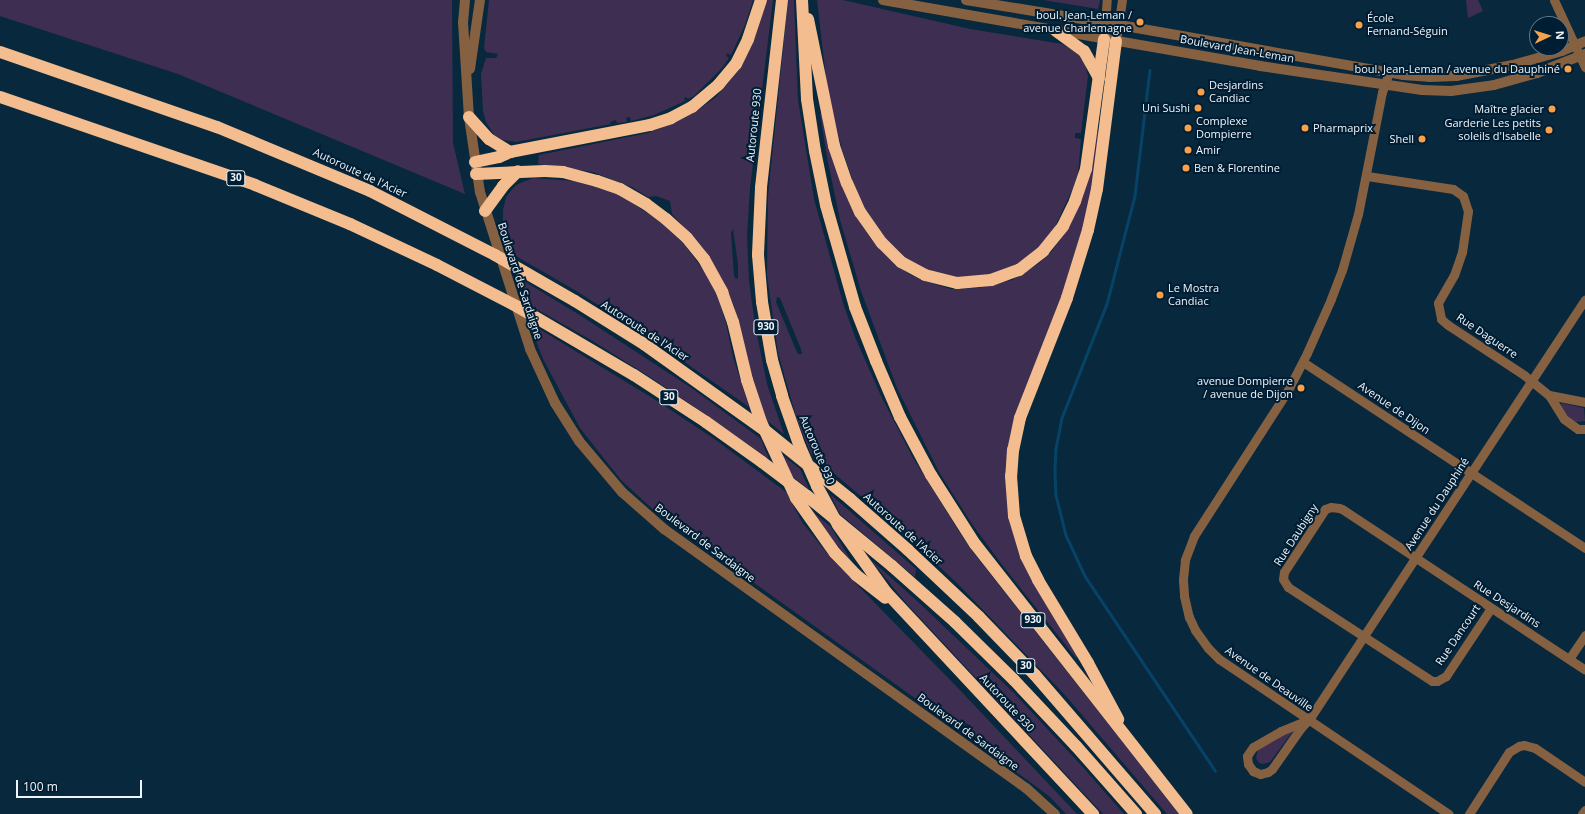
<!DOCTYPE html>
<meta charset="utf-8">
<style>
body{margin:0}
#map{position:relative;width:1585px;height:814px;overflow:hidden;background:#08283d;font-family:"Open Sans",sans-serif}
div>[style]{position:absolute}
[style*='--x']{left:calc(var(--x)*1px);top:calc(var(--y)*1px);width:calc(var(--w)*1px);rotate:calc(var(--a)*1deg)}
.green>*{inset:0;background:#3e2f52}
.stream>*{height:2.5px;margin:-1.25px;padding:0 1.25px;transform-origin:1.25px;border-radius:1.25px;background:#064367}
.minor>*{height:9px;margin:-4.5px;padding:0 4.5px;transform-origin:4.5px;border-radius:4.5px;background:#856142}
.tertiary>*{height:10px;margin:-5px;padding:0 5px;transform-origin:5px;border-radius:5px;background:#856142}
.motorway>*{height:12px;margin:-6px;padding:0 6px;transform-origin:6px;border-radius:6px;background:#f3bd8f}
.dots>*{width:11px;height:11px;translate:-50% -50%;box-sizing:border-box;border:2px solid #001e33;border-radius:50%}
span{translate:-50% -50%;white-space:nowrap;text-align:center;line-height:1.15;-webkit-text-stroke:4px #001e33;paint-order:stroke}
.shield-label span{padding:1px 3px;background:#001e33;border:1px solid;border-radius:3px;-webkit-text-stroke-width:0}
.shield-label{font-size:10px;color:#eff5fa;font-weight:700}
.poi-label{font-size:11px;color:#eff5fa}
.right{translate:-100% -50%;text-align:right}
.left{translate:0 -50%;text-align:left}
.street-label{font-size:11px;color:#eff5fa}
.north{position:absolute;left:1529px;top:16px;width:40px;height:40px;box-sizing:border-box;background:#001e33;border:1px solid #607483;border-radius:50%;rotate:86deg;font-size:11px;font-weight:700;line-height:16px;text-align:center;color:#eff5fa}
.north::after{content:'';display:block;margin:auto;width:14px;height:18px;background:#f8a14a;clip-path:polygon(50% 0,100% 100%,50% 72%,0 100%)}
.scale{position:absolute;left:16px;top:780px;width:126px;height:18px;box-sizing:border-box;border:2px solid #eff5fa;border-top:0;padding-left:5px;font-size:12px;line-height:14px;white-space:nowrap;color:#eff5fa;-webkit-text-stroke:3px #001e33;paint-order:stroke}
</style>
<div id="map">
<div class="green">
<i style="clip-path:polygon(0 0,452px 0,453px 143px,465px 194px,178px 74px,0 16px)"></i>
<i style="clip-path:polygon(489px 0,753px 0,745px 25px,732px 53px,731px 55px,727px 53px,726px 56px,729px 58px,722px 68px,694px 96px,688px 99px,686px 97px,684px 98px,685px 101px,654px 115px,631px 121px,630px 117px,626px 118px,627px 122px,617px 123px,616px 120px,610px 122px,611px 124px,516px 142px,503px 140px,494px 135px,486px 122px,483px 111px,481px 74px,486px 58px,496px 58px,498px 54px,486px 52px,484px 48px)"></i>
<i style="clip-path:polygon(evenodd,766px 0,773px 0,750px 188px,747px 235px,749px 281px,755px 325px,767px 384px,784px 434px,765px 419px,754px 384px,734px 306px,724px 282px,703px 248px,672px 214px,670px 201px,656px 196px,648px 197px,632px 187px,593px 172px,538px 164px,539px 155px,648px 133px,677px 122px,701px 108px,716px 97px,737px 72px,766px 0,733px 229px,738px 264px,738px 278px,736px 279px,734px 276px,731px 233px,733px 229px)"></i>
<i style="clip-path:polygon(evenodd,788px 0,794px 0,798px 100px,814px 199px,843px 303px,855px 337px,881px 396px,913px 458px,969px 547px,1179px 814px,1167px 814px,1065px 695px,956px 582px,888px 519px,811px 454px,797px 420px,778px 353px,767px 275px,768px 196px,788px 0,777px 297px,780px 298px,801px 349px,802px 354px,798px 354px,796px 350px,776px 302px,777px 297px)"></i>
<i style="clip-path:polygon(817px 0,843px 0,970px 29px,1062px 44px,1078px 53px,1084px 61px,1088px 76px,1081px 133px,1075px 133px,1075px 138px,1081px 139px,1078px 173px,1073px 188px,1054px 229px,1041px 245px,1024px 261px,1008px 270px,990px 275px,959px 278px,929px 270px,913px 263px,900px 254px,887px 241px,867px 213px,857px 193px,842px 149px,828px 95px)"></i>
<i style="clip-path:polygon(1043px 0,1100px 0,1098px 9px)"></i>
<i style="clip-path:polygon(1466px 0,1478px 0,1483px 11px,1468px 18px)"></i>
<i style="clip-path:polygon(823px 113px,861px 224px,871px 239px,896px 265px,909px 274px,924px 281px,951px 289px,979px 288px,1012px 280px,1038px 264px,1051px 252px,1063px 236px,1080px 202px,1091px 168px,1096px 132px,1100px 132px,1093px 188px,1072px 269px,1017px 412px,1010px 434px,1005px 469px,1010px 523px,1019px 554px,1079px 656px,1076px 658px,1003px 566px,972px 524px,939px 472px,897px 388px,861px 291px,840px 220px,827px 157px,820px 114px)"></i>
<i style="clip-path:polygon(533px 178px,574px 181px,618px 194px,661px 222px,684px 244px,704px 271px,716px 293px,726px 323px,733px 357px,749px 407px,640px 331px,573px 289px,507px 251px,503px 227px,503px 210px,506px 197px,516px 185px)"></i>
<i style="clip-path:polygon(517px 277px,578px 314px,690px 387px,761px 439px,769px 459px,711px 418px,650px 377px,591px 340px,524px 302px)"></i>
<i style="clip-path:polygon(536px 327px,654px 399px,713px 438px,786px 492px,802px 522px,830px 557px,956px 686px,1077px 814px,1066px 814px,1050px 797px,1033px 784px,965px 735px,971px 726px,966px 723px,958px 729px,658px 514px,621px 480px,580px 428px,543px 359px,533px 333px)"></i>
<i style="clip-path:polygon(1561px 403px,1584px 408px,1585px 421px,1577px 422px,1571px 420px,1562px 407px)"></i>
<i style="clip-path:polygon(780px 453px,800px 469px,809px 489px,790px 475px)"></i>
<i style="clip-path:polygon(830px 494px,916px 569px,915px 577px,840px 514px)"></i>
<i style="clip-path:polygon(808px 508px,831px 527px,853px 564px,832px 539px)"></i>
<i style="clip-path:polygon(870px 559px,916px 600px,1014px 693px,1080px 764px,1124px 814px,1103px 814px,906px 603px)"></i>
<i style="clip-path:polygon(1291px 730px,1293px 731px,1270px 762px,1263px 764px,1259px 763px,1256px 758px,1258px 750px)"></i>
</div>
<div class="stream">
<i style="--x:1150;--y:70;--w:127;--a:96.8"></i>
<i style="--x:1135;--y:196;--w:112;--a:104.5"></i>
<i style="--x:1107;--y:304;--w:123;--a:111.5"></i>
<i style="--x:1062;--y:418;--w:32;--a:101"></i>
<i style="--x:1056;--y:449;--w:22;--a:93"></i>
<i style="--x:1055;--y:471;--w:24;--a:88"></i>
<i style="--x:1056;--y:495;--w:41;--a:76"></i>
<i style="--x:1066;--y:535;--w:45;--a:65.1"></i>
<i style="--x:1085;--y:576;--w:234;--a:56.2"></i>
</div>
<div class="minor">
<i style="--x:1554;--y:0;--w:74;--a:65.2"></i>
<i style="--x:1104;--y:39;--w:39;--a:-86"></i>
<i style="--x:1116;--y:41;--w:41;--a:-81.7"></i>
<i style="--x:1389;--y:72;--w:21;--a:109"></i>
<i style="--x:1382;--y:92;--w:124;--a:101.1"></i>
<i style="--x:1358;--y:214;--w:58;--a:105.9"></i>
<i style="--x:1342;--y:270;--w:31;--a:111"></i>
<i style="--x:1331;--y:299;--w:59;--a:114"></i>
<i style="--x:1307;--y:353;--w:42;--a:117.2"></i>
<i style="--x:1288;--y:390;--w:174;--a:122.8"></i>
<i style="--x:1194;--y:536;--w:26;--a:111"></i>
<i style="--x:1185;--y:560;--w:20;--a:96"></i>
<i style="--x:1183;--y:580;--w:16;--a:86"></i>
<i style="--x:1184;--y:596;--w:22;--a:77"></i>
<i style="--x:1189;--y:617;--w:14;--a:65"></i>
<i style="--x:1195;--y:630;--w:22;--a:54"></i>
<i style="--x:1208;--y:648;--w:16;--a:45"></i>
<i style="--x:1219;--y:659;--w:277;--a:34"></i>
<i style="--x:1367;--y:176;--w:87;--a:8.6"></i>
<i style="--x:1453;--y:189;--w:12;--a:35"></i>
<i style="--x:1463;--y:196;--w:16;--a:72"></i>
<i style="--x:1468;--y:211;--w:41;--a:98.3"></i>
<i style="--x:1462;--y:252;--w:24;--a:109"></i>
<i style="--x:1454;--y:275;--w:32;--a:120"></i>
<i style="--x:1438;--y:303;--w:16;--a:79"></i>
<i style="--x:1441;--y:319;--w:9;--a:41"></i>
<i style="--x:1448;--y:325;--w:91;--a:33.3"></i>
<i style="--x:1524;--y:375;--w:32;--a:39"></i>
<i style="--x:1549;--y:395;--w:28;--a:58"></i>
<i style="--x:1564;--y:419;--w:17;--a:36"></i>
<i style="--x:1578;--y:429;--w:7;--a:0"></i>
<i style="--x:1303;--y:362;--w:338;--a:33.4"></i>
<i style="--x:1549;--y:395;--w:37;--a:11"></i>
<i style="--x:1491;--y:608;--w:82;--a:123.5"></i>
<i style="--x:1446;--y:676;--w:10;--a:151"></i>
<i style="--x:1437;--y:681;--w:5;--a:180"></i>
<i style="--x:1432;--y:681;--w:172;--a:-146.9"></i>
<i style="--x:1288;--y:587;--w:9;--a:-122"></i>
<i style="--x:1283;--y:579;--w:7;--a:-82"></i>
<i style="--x:1284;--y:572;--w:75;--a:-56.9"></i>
<i style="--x:1325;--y:509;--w:6;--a:-18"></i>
<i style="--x:1331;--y:507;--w:8;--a:7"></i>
<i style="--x:1339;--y:508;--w:3;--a:18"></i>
<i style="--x:1342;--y:509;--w:291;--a:33.5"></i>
<i style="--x:1569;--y:659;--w:29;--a:-56"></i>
<i style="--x:1308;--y:720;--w:29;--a:158"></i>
<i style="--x:1281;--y:731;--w:32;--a:150"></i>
<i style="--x:1253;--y:747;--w:11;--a:124"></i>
<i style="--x:1247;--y:756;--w:8;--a:83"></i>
<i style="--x:1248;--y:764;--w:9;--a:54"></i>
<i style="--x:1253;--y:771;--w:8;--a:23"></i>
<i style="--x:1260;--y:774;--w:8;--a:-14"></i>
<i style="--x:1268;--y:772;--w:5;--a:-37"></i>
<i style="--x:1272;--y:769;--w:49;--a:-55"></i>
<i style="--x:1300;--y:729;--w:12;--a:-48"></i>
<i style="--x:1308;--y:720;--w:6;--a:-51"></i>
<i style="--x:1312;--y:715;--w:497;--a:-56.7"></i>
<i style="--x:1469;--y:814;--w:74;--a:-57.2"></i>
<i style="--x:1509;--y:752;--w:12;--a:-31"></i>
<i style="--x:1519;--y:746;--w:5;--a:-11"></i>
<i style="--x:1524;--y:745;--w:11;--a:15"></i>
<i style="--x:1535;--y:748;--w:60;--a:34.2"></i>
<i style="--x:1582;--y:814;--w:5;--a:-53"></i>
</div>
<div class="tertiary">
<i style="--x:465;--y:0;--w:22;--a:95"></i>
<i style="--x:463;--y:22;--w:95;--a:86.4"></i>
<i style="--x:469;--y:117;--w:76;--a:81.7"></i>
<i style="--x:480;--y:192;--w:165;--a:72.3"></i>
<i style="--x:530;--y:349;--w:60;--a:65.2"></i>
<i style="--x:555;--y:403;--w:45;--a:57.7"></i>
<i style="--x:579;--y:441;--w:67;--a:49.9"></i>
<i style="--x:622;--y:492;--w:56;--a:41.4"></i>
<i style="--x:664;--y:529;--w:445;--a:35.6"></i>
<i style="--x:1026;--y:788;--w:39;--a:42"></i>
<i style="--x:883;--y:0;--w:383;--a:9.9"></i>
<i style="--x:1260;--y:66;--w:164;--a:8.4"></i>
<i style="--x:1422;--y:90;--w:29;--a:2"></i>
<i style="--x:1451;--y:91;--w:43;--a:-7.9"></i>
<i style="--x:1494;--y:85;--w:45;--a:-15.6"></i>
<i style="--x:1537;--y:73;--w:52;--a:-21.6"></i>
<i style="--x:966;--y:0;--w:167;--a:9.3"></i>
<i style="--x:1131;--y:27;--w:276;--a:10"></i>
<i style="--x:1403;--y:75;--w:26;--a:4"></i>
<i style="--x:1429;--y:77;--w:27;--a:-2"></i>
<i style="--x:1456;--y:76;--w:58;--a:-10.9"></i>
<i style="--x:1513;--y:65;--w:51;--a:-15.9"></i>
<i style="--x:1562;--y:51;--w:25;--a:-23"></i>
<i style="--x:470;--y:69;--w:70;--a:-81.8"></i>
</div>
<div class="motorway">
<i style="--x:782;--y:0;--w:189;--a:96.4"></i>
<i style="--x:761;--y:188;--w:67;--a:92.6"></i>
<i style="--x:758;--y:255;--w:47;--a:85.1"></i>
<i style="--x:762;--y:302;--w:59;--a:80.2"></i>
<i style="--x:772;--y:360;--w:37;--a:74"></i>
<i style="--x:782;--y:396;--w:54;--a:70.6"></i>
<i style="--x:800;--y:447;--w:43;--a:66.4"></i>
<i style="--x:817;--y:486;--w:44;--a:61.7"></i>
<i style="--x:838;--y:525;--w:82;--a:54.4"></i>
<i style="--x:886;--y:592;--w:304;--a:47"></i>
<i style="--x:802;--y:0;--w:99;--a:87.1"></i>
<i style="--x:807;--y:99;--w:53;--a:81.3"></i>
<i style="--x:815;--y:151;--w:55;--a:78.5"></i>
<i style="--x:826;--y:205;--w:106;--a:74.1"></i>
<i style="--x:855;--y:307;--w:58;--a:68.7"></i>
<i style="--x:876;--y:361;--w:61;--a:66.8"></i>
<i style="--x:900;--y:417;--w:66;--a:61.9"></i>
<i style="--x:931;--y:475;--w:82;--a:57.5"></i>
<i style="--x:975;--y:544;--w:343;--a:51.9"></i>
<i style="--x:808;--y:19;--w:130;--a:78.4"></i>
<i style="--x:834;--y:146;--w:39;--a:71"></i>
<i style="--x:847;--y:183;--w:32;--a:66"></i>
<i style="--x:860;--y:212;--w:38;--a:55"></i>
<i style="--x:882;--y:243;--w:27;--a:45"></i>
<i style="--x:901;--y:262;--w:27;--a:28"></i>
<i style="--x:925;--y:275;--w:33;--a:14"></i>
<i style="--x:957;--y:283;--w:34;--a:-5"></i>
<i style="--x:991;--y:280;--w:30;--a:-20"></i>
<i style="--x:1019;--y:270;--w:31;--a:-38"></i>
<i style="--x:1043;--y:251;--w:32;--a:-51"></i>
<i style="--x:1063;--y:226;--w:28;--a:-64"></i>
<i style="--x:1075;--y:201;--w:34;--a:-71"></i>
<i style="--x:1086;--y:169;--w:131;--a:-82.1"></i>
<i style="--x:1056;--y:31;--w:34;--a:36"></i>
<i style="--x:1084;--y:51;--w:31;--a:61"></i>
<i style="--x:1116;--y:41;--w:149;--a:97.3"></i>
<i style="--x:1097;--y:189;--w:42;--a:102.4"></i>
<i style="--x:1088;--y:230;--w:71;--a:107.2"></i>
<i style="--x:1067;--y:298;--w:129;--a:111.4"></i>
<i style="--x:1020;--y:418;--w:33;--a:102"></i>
<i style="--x:1013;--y:450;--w:26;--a:94"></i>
<i style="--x:1011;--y:476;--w:40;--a:85.7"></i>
<i style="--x:1014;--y:516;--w:42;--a:73.3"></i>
<i style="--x:1026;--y:556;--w:27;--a:63"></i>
<i style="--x:1038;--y:580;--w:97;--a:58.9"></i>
<i style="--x:1088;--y:663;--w:64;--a:61.8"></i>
<i style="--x:0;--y:52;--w:230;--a:19.1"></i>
<i style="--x:217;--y:127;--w:166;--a:22.7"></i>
<i style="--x:370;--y:191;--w:140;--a:27.1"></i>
<i style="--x:495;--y:255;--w:92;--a:29.9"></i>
<i style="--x:575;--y:301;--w:81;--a:31.9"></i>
<i style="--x:644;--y:344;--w:151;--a:35.6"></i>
<i style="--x:767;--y:432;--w:107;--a:38.9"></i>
<i style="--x:850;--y:499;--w:77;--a:41.3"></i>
<i style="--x:908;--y:550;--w:98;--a:43.3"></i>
<i style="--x:979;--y:617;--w:81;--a:46"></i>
<i style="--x:1035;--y:675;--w:184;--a:49.2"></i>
<i style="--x:0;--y:97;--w:270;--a:19"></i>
<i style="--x:255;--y:185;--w:103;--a:22.3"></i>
<i style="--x:350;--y:224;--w:96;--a:25.2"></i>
<i style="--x:437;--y:265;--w:91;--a:27.4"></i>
<i style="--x:518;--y:307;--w:134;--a:30.4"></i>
<i style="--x:634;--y:375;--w:86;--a:33.1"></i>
<i style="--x:706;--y:422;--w:69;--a:35.5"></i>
<i style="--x:762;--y:462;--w:56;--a:37.1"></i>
<i style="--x:807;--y:496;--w:110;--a:39.5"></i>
<i style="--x:892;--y:566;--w:84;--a:41.6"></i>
<i style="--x:955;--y:622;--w:83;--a:44.5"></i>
<i style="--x:1014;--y:680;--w:91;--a:46.8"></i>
<i style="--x:1076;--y:746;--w:91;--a:48.6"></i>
<i style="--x:469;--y:117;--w:30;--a:48"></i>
<i style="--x:489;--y:139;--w:25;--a:32"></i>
<i style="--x:475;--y:162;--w:25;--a:-12"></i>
<i style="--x:499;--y:157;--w:12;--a:-24"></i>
<i style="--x:510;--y:152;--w:143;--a:-10.9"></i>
<i style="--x:650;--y:125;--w:22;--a:-18"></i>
<i style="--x:671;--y:118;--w:24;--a:-28"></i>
<i style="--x:692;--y:107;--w:35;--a:-40"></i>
<i style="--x:719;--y:84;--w:26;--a:-50"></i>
<i style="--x:736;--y:64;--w:28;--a:-64"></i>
<i style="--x:748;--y:39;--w:41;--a:-71.6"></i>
<i style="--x:476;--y:174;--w:69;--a:-2.5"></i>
<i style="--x:545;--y:171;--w:18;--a:3"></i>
<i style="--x:563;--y:172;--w:35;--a:15"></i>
<i style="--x:597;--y:181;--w:24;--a:19"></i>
<i style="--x:620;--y:189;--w:30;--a:30"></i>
<i style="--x:646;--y:204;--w:25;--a:37"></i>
<i style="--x:666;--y:219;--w:28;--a:42"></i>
<i style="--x:687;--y:238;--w:27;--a:51"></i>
<i style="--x:704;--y:259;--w:38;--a:61"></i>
<i style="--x:722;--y:292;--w:32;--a:70"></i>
<i style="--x:733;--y:322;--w:60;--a:76.4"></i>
<i style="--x:747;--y:380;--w:44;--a:71.6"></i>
<i style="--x:761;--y:422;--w:84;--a:65.3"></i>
<i style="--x:796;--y:498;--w:67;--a:54.7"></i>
<i style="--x:835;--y:553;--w:30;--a:46"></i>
<i style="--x:856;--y:575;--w:37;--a:38"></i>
<i style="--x:485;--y:211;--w:31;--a:-54"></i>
<i style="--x:503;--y:186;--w:21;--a:-45"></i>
</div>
<div class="dots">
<i style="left:1140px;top:22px;background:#f8a14a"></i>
<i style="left:1359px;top:25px;background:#f8a14a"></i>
<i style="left:1568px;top:69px;background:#f8a14a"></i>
<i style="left:1201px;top:92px;background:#f8a14a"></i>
<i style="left:1198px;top:108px;background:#f8a14a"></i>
<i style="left:1552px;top:109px;background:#f8a14a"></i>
<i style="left:1188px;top:128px;background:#f8a14a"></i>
<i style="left:1305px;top:128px;background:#f8a14a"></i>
<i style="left:1549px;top:130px;background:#f8a14a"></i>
<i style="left:1422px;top:139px;background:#f8a14a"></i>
<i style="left:1188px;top:150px;background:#f8a14a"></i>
<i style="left:1186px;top:168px;background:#f8a14a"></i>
<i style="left:1160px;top:295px;background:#f8a14a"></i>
<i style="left:1301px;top:388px;background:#f8a14a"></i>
</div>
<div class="shield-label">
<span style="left:236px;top:178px">30</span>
<span style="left:766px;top:327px">930</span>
<span style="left:669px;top:397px">30</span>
<span style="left:1033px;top:620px">930</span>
<span style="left:1026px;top:666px">30</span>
</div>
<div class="poi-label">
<span class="right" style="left:1132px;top:22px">boul. Jean-Leman /<br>avenue Charlemagne</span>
<span class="left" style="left:1367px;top:25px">École<br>Fernand-Séguin</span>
<span class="right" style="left:1560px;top:69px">boul. Jean-Leman / avenue du Dauphiné</span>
<span class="left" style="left:1209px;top:92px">Desjardins<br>Candiac</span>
<span class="right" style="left:1190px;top:108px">Uni Sushi</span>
<span class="right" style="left:1544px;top:109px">Maître glacier</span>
<span class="left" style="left:1196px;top:128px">Complexe<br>Dompierre</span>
<span class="right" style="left:1541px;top:130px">Garderie Les petits<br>soleils d'Isabelle</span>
<span class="left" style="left:1313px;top:128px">Pharmaprix</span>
<span class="right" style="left:1414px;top:139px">Shell</span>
<span class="left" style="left:1196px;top:150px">Amir</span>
<span class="left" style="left:1194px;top:168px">Ben &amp; Florentine</span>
<span class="left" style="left:1168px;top:295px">Le Mostra<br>Candiac</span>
<span class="right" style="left:1293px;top:388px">avenue Dompierre<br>/ avenue de Dijon</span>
</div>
<div class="street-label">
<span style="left:1237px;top:49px;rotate:10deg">Boulevard Jean-Leman</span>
<span style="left:754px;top:125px;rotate:-84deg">Autoroute 930</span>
<span style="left:360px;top:173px;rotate:25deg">Autoroute de l'Acier</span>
<span style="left:520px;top:281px;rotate:72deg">Boulevard de Sardaigne</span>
<span style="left:645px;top:331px;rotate:33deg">Autoroute de l'Acier</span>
<span style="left:1487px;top:336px;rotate:34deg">Rue Daguerre</span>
<span style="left:1394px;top:408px;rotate:34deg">Avenue de Dijon</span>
<span style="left:817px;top:450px;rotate:67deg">Autoroute 930</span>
<span style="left:1437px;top:504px;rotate:-57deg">Avenue du Dauphiné</span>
<span style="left:903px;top:529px;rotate:42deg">Autoroute de l'Acier</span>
<span style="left:1296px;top:535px;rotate:-57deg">Rue Daubigny</span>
<span style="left:705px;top:543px;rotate:37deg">Boulevard de Sardaigne</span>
<span style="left:1507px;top:604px;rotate:33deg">Rue Desjardins</span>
<span style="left:1458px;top:635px;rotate:-56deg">Rue Dancourt</span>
<span style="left:1269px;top:679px;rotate:35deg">Avenue de Deauville</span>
<span style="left:1007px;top:703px;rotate:47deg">Autoroute 930</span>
<span style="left:968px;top:732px;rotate:36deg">Boulevard de Sardaigne</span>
</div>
<div class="north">N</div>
<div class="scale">100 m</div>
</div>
